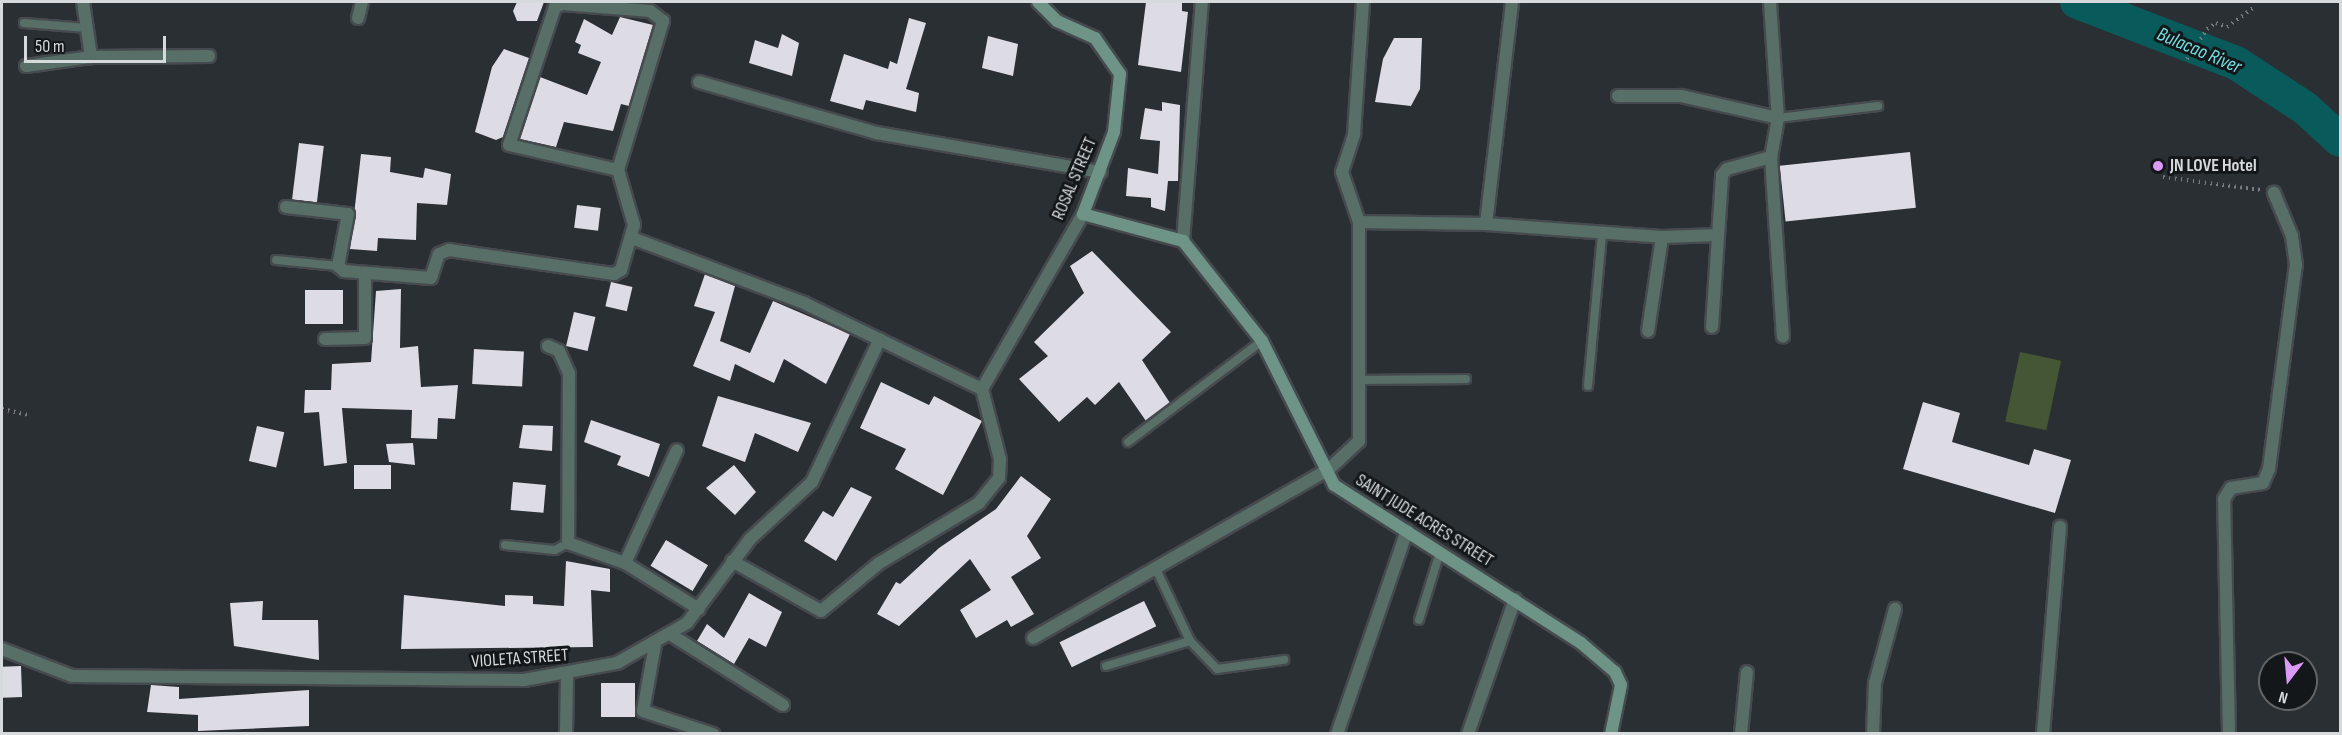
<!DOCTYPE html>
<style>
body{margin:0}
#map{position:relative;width:2342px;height:735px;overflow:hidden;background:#2a2f33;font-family:"Sofia Sans Condensed",sans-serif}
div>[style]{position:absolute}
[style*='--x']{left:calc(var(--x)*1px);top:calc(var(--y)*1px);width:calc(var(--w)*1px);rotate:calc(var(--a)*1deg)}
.green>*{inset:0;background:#455634;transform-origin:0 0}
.river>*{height:34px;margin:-17px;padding:0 17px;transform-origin:17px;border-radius:17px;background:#095a5b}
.building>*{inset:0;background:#dddbe3;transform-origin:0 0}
.path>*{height:4px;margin-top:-2px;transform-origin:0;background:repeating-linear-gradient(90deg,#787c80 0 1.5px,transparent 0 6px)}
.roads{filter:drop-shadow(2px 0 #464a4e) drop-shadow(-2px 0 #464a4e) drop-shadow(0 2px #464a4e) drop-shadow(0 -2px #464a4e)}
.lane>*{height:8px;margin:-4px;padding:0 4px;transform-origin:4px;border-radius:4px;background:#576f67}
.street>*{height:12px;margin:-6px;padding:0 6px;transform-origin:6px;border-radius:6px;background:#576f67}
.secondary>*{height:12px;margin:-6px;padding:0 6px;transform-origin:6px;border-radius:6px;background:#6d9486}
.dots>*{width:16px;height:16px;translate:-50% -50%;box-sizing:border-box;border:3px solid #141719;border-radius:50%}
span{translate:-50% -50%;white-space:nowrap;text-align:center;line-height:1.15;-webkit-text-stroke:6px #141719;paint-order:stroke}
.poi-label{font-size:18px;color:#d7dadd;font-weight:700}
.left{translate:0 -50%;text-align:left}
.street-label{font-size:18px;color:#d7dadd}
.water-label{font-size:20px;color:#71ddde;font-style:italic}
.frame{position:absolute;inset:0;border:3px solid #d7dadd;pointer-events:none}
.north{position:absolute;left:2258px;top:651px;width:60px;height:60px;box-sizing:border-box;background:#141719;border:2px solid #626567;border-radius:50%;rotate:196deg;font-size:16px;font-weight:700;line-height:24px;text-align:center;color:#d7dadd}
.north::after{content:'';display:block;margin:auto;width:21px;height:27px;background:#db9af6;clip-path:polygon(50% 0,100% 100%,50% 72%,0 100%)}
.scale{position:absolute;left:24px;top:36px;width:142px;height:27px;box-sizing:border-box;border:3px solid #d7dadd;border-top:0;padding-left:8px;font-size:18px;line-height:21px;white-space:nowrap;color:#d7dadd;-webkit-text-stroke:4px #141719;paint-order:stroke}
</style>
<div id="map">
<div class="green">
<i style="left:2020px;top:352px;width:42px;height:71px;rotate:12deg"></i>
</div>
<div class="river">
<i style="--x:2077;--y:2;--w:170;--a:21"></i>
<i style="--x:2236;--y:63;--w:82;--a:33.1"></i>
<i style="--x:2305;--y:108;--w:47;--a:42.4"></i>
</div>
<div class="building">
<i style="clip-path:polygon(517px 2px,544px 2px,537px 21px,517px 21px,513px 11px)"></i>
<i style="clip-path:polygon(1146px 2px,1182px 2px,1182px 11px,1188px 12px,1181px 72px,1138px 65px)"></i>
<i style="clip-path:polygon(620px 17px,653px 25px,629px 106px,621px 104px,613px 131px,564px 122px,556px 147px,520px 139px,540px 77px,587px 95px,601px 62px,578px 53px,581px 45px,575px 42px,584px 19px,612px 35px)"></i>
<i style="clip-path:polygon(909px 18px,926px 23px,906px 89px,919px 93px,916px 112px,866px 100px,863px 110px,830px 101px,844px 54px,888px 69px,890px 61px,897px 64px)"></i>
<i style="clip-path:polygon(782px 34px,799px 43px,792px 76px,749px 63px,755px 40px,778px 48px)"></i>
<i style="clip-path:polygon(988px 36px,1018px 44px,1013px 76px,982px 68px)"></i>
<i style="clip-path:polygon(1394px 38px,1422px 38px,1420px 89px,1411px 106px,1375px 102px,1383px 59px)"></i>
<i style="clip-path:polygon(504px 49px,529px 58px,503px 137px,496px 140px,475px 132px,492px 67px)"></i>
<i style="clip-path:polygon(1162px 102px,1180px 105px,1178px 181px,1168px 181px,1165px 211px,1151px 207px,1151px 198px,1126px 196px,1128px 168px,1158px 174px,1160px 141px,1140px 139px,1145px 108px,1162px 111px)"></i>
<i style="left:299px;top:143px;width:25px;height:57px;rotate:7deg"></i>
<i style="left:1910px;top:152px;width:56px;height:131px;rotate:84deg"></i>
<i style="clip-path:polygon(361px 154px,391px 157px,390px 172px,423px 178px,425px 168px,451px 174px,447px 205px,417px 203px,416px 240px,378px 238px,377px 251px,350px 249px)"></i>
<i style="left:577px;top:205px;width:24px;height:23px;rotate:7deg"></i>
<i style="clip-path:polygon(1092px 251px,1171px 332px,1142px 360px,1170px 403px,1146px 421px,1119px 382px,1095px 405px,1087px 397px,1059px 422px,1019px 379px,1048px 356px,1034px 342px,1084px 293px,1070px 266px)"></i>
<i style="clip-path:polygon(705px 274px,735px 286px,720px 341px,750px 353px,773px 301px,850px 334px,826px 384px,784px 359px,774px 383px,735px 364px,730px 381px,693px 366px,715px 312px,694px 306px)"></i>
<i style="left:611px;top:282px;width:22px;height:25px;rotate:13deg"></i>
<i style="clip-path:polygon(401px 289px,400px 348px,418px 346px,421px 387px,458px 385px,455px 419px,438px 418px,437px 439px,411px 438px,412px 410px,342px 408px,347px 463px,324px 466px,319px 412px,304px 413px,305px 390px,331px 390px,332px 364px,371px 362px,376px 291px)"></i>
<i style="left:305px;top:290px;width:38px;height:34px"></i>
<i style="left:574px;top:312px;width:22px;height:35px;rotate:13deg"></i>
<i style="left:474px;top:349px;width:50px;height:35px;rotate:3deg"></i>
<i style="clip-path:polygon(881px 382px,929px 405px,934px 396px,982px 421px,943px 495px,895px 469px,906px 449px,860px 428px)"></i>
<i style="clip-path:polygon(718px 396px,811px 423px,798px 452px,755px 433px,745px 462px,702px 446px)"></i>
<i style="clip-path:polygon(1923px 402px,1960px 413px,1952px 442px,2029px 465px,2034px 449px,2071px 460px,2055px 513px,1903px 469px)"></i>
<i style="clip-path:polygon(591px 420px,660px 444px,649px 477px,617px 465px,621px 456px,584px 442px)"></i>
<i style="clip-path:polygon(523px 425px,553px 426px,552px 451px,519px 448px)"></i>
<i style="left:257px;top:426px;width:28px;height:36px;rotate:13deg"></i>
<i style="clip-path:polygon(413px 443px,415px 465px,389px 462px,386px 444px)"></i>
<i style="left:354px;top:465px;width:37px;height:24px"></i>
<i style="clip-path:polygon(734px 465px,756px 492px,735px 515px,706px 488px)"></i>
<i style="clip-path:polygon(1021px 476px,1051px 499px,1027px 536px,1041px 558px,1011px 577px,1034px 614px,1011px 627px,1007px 620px,976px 638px,960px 610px,991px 590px,970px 559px,899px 626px,877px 614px,896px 582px,900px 584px,939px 548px,996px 509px)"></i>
<i style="left:513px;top:482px;width:33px;height:28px;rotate:5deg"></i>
<i style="clip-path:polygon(851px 487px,872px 497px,836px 561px,804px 541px,823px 511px,833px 517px)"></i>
<i style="left:666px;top:540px;width:49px;height:30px;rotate:31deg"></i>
<i style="clip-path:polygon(566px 561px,610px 569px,610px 592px,591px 590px,593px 647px,401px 649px,404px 595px,505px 606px,505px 595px,533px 596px,533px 604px,564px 606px)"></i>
<i style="clip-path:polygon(749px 593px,782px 612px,766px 647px,749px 638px,734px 664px,697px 641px,707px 624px,724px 638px)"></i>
<i style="clip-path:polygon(263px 601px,262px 620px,318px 620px,319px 660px,234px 646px,230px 603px)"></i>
<i style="left:1144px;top:601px;width:28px;height:94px;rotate:64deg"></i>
<i style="left:21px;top:666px;width:31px;height:19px;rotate:88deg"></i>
<i style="left:601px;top:683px;width:34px;height:34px"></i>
<i style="clip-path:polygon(151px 685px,179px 687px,179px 699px,309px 690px,309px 726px,198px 731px,198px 715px,147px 712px)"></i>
</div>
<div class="path">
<i style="--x:2187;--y:59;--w:36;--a:-56"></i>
<i style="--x:2207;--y:29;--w:11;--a:-34"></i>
<i style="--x:2216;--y:23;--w:12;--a:20"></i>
<i style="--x:2227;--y:27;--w:32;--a:-36"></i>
<i style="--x:2163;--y:177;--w:99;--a:7.6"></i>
<i style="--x:2;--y:409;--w:27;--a:13"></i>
</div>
<div class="roads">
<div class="lane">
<i style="--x:24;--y:23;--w:63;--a:4.5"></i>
<i style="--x:1778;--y:118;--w:101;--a:-6.8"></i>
<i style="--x:276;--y:260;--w:62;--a:5.5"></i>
<i style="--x:1361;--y:380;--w:105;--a:-0.5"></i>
<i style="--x:1588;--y:386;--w:153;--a:-84.7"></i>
<i style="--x:1128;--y:442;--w:168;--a:-37"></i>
<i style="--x:505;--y:545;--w:50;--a:5.7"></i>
<i style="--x:555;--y:550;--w:15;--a:-28"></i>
<i style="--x:1156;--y:569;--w:80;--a:64.7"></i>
<i style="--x:1190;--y:641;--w:39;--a:46"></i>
<i style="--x:1217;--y:669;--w:68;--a:-7.7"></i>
<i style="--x:1419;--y:620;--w:71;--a:-72.8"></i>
<i style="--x:1106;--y:666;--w:88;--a:-16.6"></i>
</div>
<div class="street">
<i style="--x:83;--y:2;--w:56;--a:81.7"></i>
<i style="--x:1770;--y:2;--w:116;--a:86.1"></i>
<i style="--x:1778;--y:118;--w:40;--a:100"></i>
<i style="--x:1771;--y:157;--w:180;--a:86.2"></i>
<i style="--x:358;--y:18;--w:16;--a:-76"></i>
<i style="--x:26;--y:66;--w:66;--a:-7.9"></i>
<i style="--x:91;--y:57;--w:118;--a:-0.5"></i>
<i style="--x:699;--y:82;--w:185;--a:16"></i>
<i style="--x:877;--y:133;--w:227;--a:9.9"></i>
<i style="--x:1618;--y:96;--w:63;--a:0"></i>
<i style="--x:1681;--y:96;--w:99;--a:12.8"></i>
<i style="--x:286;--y:207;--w:62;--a:6.4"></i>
<i style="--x:348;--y:214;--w:53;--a:100.9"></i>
<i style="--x:338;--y:266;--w:8;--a:40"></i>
<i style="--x:344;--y:271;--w:87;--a:4.6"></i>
<i style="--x:431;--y:278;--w:25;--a:-72"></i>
<i style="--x:439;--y:254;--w:11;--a:-22"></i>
<i style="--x:449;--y:250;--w:167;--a:8.3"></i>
<i style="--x:614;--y:274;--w:8;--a:-30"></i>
<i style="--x:621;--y:270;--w:47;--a:-73.9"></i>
<i style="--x:634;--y:225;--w:57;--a:-106.2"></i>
<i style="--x:618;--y:170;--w:156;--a:-73.2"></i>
<i style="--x:663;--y:21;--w:16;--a:-142"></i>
<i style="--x:650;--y:11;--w:88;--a:-175.5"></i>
<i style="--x:562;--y:4;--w:8;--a:157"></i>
<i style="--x:555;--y:7;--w:145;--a:108.4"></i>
<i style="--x:509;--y:145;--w:112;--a:12.9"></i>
<i style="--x:1359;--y:222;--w:127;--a:0.9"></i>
<i style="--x:1486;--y:224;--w:176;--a:4.2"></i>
<i style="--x:1662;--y:237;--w:56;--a:-2"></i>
<i style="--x:1486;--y:224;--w:224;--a:-83.3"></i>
<i style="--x:632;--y:238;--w:184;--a:20.7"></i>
<i style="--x:804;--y:303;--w:198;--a:25.8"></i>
<i style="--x:982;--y:389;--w:72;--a:75.6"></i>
<i style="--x:1000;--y:459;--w:19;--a:93"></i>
<i style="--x:999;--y:478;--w:32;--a:129"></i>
<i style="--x:979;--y:503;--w:118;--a:148.9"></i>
<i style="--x:878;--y:564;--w:74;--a:140.5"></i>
<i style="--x:821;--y:611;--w:102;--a:-150.7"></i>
<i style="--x:1183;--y:241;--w:240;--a:-85.5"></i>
<i style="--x:1712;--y:327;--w:152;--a:-86.2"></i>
<i style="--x:1722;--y:175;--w:8;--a:-50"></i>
<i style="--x:1727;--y:169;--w:46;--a:-15.3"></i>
<i style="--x:1648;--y:331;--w:95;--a:-81.5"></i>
<i style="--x:325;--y:339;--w:40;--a:-1.4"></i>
<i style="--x:365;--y:338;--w:64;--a:-90"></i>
<i style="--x:548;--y:346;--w:12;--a:24"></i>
<i style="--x:559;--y:351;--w:24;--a:66"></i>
<i style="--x:569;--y:373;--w:170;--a:90.3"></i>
<i style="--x:568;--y:543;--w:60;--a:19.3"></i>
<i style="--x:625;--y:563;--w:87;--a:31.9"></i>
<i style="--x:982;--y:389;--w:202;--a:-60"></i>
<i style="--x:625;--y:563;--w:124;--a:-65.3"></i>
<i style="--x:673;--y:636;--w:130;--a:32.1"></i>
<i style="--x:1033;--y:638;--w:339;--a:-29.7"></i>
<i style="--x:1328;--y:470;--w:42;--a:-43.1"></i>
<i style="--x:1359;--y:441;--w:219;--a:-90"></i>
<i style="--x:1359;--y:222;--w:53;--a:-108.8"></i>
<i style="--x:1342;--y:172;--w:40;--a:-72"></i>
<i style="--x:1354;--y:134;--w:132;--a:-86.1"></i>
<i style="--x:655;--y:645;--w:67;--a:100.3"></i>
<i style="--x:643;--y:711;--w:74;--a:18.2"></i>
<i style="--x:2;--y:649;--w:75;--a:21.1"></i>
<i style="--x:72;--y:676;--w:452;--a:0.5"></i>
<i style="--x:524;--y:680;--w:95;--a:-10.4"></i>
<i style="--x:617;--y:663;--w:81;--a:-29.7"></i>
<i style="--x:687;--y:623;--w:105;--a:-53.1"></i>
<i style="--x:750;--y:539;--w:84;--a:-42.6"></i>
<i style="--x:812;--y:482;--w:158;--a:-64.6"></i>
<i style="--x:566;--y:734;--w:58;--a:-89"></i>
<i style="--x:1337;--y:734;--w:215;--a:-71"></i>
<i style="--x:1468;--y:734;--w:143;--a:-70.8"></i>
<i style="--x:1741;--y:734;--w:62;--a:-84.5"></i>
<i style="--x:1873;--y:734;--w:51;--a:-87.8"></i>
<i style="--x:1875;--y:683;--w:77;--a:-74.9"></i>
<i style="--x:2043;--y:734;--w:208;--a:-85.3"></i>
<i style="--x:2229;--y:734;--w:235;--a:-91.2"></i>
<i style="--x:2224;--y:499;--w:13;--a:-58"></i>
<i style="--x:2231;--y:488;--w:32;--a:-9"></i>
<i style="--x:2263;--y:483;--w:15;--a:-67"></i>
<i style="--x:2269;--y:469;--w:206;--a:-82.5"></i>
<i style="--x:2296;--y:265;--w:29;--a:-98"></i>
<i style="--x:2292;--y:236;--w:47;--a:-112.7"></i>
</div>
<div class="secondary">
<i style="--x:1038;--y:2;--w:27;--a:45"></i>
<i style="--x:1057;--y:21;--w:42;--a:24.1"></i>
<i style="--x:1095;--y:38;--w:44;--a:55.2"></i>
<i style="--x:1120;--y:74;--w:58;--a:95.9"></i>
<i style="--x:1114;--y:132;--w:88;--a:110.7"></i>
<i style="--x:1083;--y:214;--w:104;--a:15.1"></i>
<i style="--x:1183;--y:241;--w:127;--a:51.7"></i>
<i style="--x:1262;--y:341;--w:161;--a:63.4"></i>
<i style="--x:1334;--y:485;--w:293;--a:32.6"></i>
<i style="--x:1581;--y:643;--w:45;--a:40.5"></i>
<i style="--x:1615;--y:672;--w:14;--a:65"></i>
<i style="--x:1621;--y:685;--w:50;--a:101.5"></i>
</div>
</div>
<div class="dots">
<i style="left:2158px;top:166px;background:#db9af6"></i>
</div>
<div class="poi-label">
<span class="left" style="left:2170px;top:166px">JN LOVE Hotel</span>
</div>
<div class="street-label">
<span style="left:1075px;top:179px;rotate:-67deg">ROSAL STREET</span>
<span style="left:1424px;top:521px;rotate:32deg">SAINT JUDE ACRES STREET</span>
<span style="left:520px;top:659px;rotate:-4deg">VIOLETA STREET</span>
</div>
<div class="water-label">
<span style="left:2199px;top:51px;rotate:23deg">Bulacao River</span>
</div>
<div class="frame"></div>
<div class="north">N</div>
<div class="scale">50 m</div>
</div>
